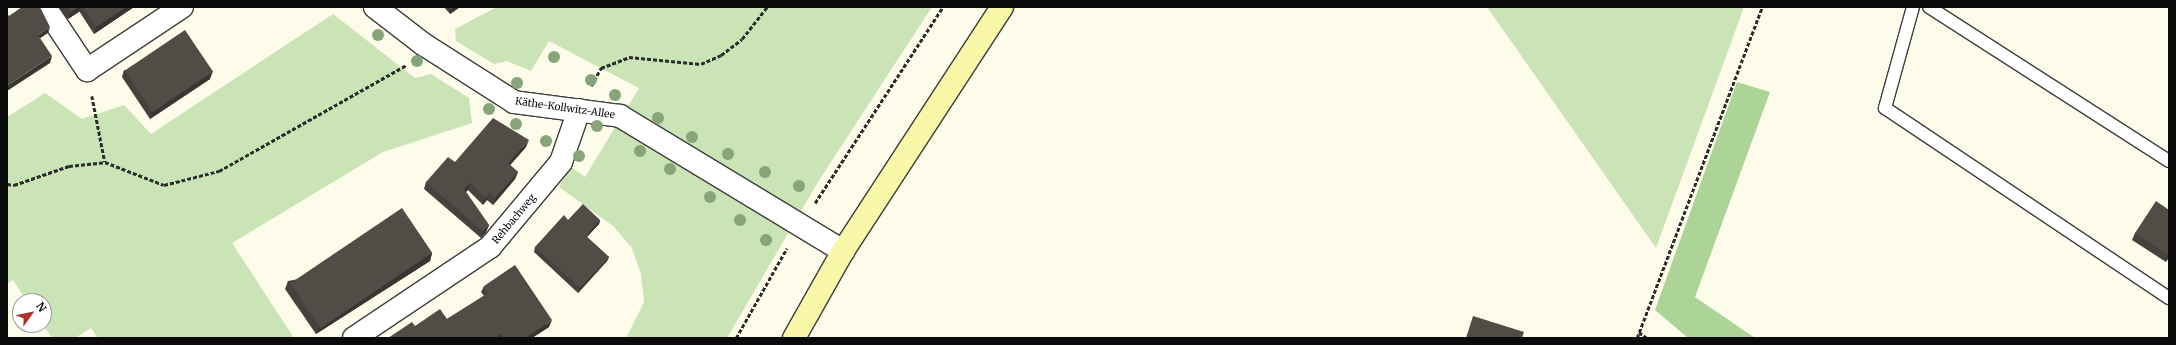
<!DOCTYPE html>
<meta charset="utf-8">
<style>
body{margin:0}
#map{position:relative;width:2176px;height:345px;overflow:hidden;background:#fdfbe9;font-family:Merriweather,serif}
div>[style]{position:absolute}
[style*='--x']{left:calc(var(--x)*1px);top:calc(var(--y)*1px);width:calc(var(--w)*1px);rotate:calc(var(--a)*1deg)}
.green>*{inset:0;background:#cae4b6}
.forest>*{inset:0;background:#acd496}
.path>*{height:2.5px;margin-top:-1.25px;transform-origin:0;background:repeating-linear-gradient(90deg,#2c2c2c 0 4px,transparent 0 6px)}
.roads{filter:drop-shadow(1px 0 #3d3d3d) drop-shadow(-1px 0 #3d3d3d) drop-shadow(0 1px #3d3d3d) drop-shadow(0 -1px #3d3d3d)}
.lane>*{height:12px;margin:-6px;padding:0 6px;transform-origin:6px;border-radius:6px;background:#fff}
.street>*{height:22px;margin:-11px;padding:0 11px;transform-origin:11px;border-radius:11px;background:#fff}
.secondary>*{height:22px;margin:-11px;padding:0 11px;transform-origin:11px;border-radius:11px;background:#f9f7a8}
.trees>*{width:12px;height:12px;margin:-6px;border-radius:50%;background:#87a47a}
.wall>*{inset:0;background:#47413d}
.shaded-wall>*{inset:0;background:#393532}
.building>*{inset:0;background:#524c47;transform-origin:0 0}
span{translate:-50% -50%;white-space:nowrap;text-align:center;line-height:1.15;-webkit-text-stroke:4px #fff;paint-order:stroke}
.street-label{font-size:10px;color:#0a0a0a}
.frame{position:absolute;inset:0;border:8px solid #0a0a0a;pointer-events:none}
.north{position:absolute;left:12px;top:293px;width:40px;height:40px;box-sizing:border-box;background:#fff;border:1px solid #9d9d9d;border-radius:50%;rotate:57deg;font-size:11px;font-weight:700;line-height:16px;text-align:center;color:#0a0a0a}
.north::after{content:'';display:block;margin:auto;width:14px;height:18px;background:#ae332e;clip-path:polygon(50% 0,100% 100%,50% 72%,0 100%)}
</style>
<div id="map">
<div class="green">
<i style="clip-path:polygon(497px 7px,932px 7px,818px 182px,727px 338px,626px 338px,644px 302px,641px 274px,632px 248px,613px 226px,559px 187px,571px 167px,585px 177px,639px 88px,549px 41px,531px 71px,507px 61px,494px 64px,456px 41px,455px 29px)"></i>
<i style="clip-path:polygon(1487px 7px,1744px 7px,1656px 248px)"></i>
<i style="clip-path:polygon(333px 14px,415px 78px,431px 74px,469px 98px,472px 123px,383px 152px,232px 243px,294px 338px,98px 338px,91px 328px,75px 338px,52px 338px,43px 325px,44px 301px,27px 301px,13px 280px,7px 284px,7px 117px,45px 93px,82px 119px,124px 105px,151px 134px)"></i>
</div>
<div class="forest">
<i style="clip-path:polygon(1737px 82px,1770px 92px,1695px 297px,1755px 338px,1688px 338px,1655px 310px)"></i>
</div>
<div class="path">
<i style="--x:591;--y:86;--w:21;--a:-61"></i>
<i style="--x:601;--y:68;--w:30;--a:-21"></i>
<i style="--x:629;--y:57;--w:72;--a:5.6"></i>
<i style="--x:701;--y:64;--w:22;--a:-24"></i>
<i style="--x:721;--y:55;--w:26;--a:-37"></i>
<i style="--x:742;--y:39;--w:41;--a:-52"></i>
<i style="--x:92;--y:96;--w:67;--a:78.9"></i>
<i style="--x:7;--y:184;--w:7;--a:8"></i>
<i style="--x:14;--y:185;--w:58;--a:-19.1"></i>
<i style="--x:69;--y:166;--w:36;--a:-6"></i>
<i style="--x:105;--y:162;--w:63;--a:21.3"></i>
<i style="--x:164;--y:185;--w:57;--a:-14.3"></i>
<i style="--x:219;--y:171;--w:215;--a:-29.5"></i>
<i style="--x:815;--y:203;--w:234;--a:-56.9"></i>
<i style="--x:1639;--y:332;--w:10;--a:37"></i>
<i style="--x:736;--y:338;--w:103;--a:-60.5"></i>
<i style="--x:1637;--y:338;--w:354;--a:-69.3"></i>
</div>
<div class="roads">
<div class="lane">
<i style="--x:1913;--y:7;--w:105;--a:105.5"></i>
<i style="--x:1885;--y:108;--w:342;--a:33.8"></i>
<i style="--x:1929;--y:7;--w:285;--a:32.7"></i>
</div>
<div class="street">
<i style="--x:45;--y:7;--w:76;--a:56.3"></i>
<i style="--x:87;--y:70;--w:114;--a:-33.6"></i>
<i style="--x:375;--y:7;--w:61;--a:37.6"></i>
<i style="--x:423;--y:44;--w:108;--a:32.5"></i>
<i style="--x:514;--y:102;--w:107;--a:7.5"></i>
<i style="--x:620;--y:116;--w:261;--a:31.2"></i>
<i style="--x:354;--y:338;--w:164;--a:-33.8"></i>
<i style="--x:490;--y:247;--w:111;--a:-50.1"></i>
<i style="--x:561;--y:162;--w:55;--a:-70.9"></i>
</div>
<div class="secondary">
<i style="--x:794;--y:338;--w:100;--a:-60.6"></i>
<i style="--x:843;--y:251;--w:291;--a:-56.9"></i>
</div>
</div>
<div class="trees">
<i style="left:378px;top:35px"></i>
<i style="left:554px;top:57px"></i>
<i style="left:417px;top:61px"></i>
<i style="left:591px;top:80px"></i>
<i style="left:517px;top:83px"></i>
<i style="left:615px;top:95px"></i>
<i style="left:489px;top:109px"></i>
<i style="left:658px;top:118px"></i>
<i style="left:516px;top:124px"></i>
<i style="left:597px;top:126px"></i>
<i style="left:692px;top:137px"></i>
<i style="left:546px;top:141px"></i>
<i style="left:640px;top:151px"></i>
<i style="left:728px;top:154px"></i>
<i style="left:579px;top:156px"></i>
<i style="left:670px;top:169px"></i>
<i style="left:765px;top:172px"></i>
<i style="left:799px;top:186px"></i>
<i style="left:710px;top:197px"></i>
<i style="left:740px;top:220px"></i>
<i style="left:766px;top:240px"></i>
</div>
<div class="wall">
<i style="clip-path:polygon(58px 7px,134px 7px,94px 34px,79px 11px,68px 19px)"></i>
<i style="clip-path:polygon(444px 7px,460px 7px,450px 14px)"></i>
<i style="clip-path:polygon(124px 70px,210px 79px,150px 119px,122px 77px)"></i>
<i style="clip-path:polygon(526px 147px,510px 165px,518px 172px,515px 179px,493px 205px,487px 200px,483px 205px,468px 190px,466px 192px,489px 225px,486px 232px,481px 238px,424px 189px,426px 182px,455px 162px)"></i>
<i style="clip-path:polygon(2169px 210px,2169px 257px,2166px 262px,2132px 240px,2135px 233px)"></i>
<i style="clip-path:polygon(568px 220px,600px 220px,599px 224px,587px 237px,609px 257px,607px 261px,578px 293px,534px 252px,535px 247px)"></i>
<i style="clip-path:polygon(432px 253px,430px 261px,316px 334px,285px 289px,288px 281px)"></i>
<i style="clip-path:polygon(484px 286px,549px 327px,532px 338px,388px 338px,415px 326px,447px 319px,484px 296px,481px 292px)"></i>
</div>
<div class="shaded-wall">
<i style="clip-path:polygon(78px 7px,81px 7px,79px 12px,68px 19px,71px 12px)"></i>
<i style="clip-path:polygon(126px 7px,134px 7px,94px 34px,96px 27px)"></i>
<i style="clip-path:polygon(455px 7px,460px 7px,450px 14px,451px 9px)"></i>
<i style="clip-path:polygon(50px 27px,48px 33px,36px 41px,38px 35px)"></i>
<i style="clip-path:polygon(52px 56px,50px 63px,7px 91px,8px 85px)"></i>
<i style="clip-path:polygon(213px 71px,210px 79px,150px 119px,152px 111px)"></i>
<i style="clip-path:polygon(529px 140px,526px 147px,505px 171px,508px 163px)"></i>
<i style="clip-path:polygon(518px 172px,515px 179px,493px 205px,495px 198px)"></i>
<i style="clip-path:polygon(470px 183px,468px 190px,462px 196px,464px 189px)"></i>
<i style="clip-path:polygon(490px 193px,487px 200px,483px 205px,486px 198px)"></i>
<i style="clip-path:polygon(600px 220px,599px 224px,584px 240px,586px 236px)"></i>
<i style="clip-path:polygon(489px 225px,486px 232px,481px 238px,483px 231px)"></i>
<i style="clip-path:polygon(432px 253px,430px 261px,316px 334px,319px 327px)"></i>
<i style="clip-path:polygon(2169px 254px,2169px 257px,2166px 262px,2168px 255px)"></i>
<i style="clip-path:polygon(609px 257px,607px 261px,578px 293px,580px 288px)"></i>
<i style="clip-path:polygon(552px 320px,549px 327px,532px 338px,525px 338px)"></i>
<i style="clip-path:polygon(501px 334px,500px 338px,496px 338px)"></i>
</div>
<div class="building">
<i style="clip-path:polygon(22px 7px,40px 7px,50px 27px,38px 35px,52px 56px,8px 85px,7px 83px,7px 13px,9px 16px)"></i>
<i style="clip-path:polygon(66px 7px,78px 7px,71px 12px)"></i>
<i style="clip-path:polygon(83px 7px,126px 7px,96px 27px)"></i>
<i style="clip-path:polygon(449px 7px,455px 7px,451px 9px)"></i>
<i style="left:185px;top:30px;width:50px;height:73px;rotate:56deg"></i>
<i style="clip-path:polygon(493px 118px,529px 140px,508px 163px,518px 172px,495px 198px,490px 193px,486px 198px,470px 183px,464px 189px,489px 225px,483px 231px,426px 182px,448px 157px,455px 162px)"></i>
<i style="clip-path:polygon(2156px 201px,2169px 210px,2169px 254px,2168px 255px,2135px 233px)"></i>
<i style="clip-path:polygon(583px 204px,600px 220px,586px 236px,609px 257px,580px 288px,535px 247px,564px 215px,568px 220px)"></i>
<i style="left:402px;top:208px;width:54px;height:135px;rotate:56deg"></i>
<i style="clip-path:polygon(515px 265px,552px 320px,525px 338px,504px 338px,501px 334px,496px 338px,388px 338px,412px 322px,415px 326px,440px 309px,447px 319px,488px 293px,484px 286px)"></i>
<i style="clip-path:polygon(1473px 316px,1524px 332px,1522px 338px,1466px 338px)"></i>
</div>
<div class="street-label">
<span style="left:565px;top:108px;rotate:8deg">Käthe-Kollwitz-Allee</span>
<span style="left:514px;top:219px;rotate:-50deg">Rehbachweg</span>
</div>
<div class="frame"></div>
<div class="north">N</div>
</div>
